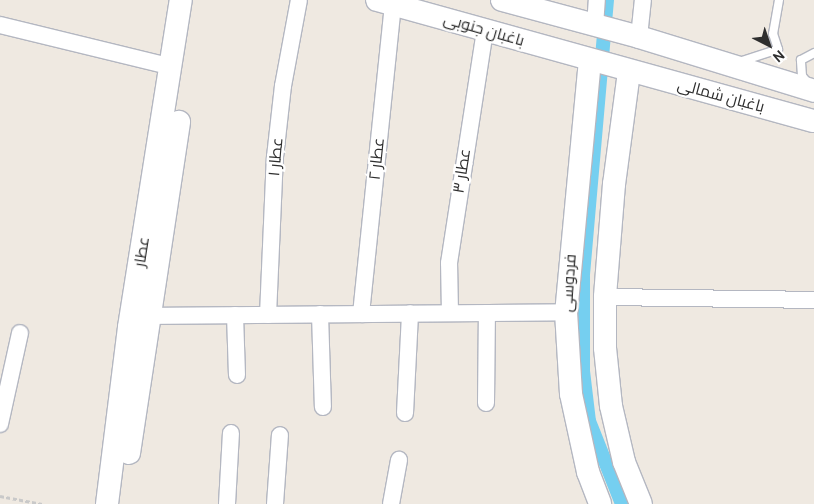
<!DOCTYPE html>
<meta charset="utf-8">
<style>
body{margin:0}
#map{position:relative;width:814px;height:504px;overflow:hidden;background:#efe9e1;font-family:Cabin,Cairo,sans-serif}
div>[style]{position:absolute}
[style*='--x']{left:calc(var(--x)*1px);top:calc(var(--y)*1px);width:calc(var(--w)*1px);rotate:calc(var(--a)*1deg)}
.canal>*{height:14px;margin:-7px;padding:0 7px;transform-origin:7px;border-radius:7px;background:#75cff0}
.path>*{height:2.5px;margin-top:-1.25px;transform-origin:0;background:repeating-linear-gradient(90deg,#c9c9c9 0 4px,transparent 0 6.5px)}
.roads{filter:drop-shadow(1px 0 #b4b7c1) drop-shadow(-1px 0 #b4b7c1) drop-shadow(0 1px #b4b7c1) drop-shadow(0 -1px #b4b7c1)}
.lane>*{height:8px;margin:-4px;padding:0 4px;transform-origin:4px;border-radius:4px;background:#fff}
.street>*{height:16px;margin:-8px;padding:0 8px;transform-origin:8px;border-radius:8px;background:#fff}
.secondary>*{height:22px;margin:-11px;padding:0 11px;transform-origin:11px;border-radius:11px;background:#fff}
span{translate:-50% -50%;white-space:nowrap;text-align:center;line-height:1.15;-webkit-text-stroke:4.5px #fff;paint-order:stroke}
.street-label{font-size:16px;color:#2e2e2e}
.north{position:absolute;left:744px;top:20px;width:50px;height:50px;-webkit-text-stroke:4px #fff;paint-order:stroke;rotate:139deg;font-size:14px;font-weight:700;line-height:20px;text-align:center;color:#2e2e2e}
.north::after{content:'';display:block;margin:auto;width:18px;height:22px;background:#2e2e2e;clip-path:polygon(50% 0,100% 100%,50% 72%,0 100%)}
</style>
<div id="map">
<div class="canal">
<i style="--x:607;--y:0;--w:278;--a:95"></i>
<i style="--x:583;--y:277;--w:94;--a:90"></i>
<i style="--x:583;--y:371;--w:50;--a:83.2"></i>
<i style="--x:589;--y:421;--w:89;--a:68.3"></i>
</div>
<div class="path">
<i style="--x:0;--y:496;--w:43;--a:10.8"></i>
</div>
<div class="roads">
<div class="lane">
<i style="--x:742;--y:61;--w:38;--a:-18"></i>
<i style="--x:778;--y:49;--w:16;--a:-108"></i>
<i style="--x:773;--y:34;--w:35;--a:-80"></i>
<i style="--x:808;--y:83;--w:9;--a:-131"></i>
<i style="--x:802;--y:76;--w:16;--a:-94"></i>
<i style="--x:801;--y:60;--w:15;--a:-28"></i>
</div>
<div class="street">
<i style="--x:0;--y:25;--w:177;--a:13.7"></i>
<i style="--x:595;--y:26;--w:26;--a:-86"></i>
<i style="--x:639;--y:37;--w:37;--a:-84"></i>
<i style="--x:605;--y:297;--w:209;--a:0.8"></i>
<i style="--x:450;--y:313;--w:50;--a:-91.1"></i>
<i style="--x:449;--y:263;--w:236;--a:-81.2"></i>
<i style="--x:320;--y:314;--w:93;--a:88.2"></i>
<i style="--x:361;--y:314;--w:312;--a:-84.1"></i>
<i style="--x:235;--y:315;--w:60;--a:88.1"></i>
<i style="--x:268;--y:315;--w:158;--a:-87.5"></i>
<i style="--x:275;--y:157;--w:71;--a:-83.6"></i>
<i style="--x:283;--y:86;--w:87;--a:-79.5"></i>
<i style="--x:149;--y:316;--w:417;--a:-0.5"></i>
<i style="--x:486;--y:403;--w:90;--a:-89.4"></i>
<i style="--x:405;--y:413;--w:100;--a:-87.1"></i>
<i style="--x:0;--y:424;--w:93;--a:-77.6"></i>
<i style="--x:227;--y:504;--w:71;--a:-86.8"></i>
<i style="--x:275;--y:504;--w:69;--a:-85.9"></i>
<i style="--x:391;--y:504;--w:45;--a:-79.7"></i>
</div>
<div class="secondary">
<i style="--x:377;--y:0;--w:453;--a:15.5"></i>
<i style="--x:502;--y:0;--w:142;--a:15.1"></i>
<i style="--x:639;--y:37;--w:183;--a:17.1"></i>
<i style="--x:590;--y:60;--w:253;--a:95.4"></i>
<i style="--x:566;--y:312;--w:82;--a:86.5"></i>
<i style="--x:571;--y:394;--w:80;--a:77.7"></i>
<i style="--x:588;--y:472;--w:34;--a:69"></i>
<i style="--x:629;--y:72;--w:113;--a:97.6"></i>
<i style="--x:614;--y:184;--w:113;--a:94.6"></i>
<i style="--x:605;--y:297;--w:51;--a:90"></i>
<i style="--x:605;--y:348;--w:58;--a:84.1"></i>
<i style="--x:611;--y:406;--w:57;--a:76.9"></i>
<i style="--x:624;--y:462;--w:45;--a:68"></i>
<i style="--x:129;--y:453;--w:335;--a:-81.4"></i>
<i style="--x:107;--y:504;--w:178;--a:-82.9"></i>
<i style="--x:129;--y:327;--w:331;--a:-81"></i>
</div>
</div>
<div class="street-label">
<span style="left:484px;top:30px;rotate:16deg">باغبان جنوبی</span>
<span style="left:721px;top:96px;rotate:15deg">باغبان شمالی</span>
<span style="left:276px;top:157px;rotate:-85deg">عطار ۱</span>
<span style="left:377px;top:159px;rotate:-84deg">عطار ۲</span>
<span style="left:462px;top:171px;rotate:-81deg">عطار ۳</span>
<span style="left:142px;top:252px;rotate:-81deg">عطار</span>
<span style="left:569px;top:283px;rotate:-86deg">فردوسی</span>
</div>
<div class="north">N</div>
</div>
